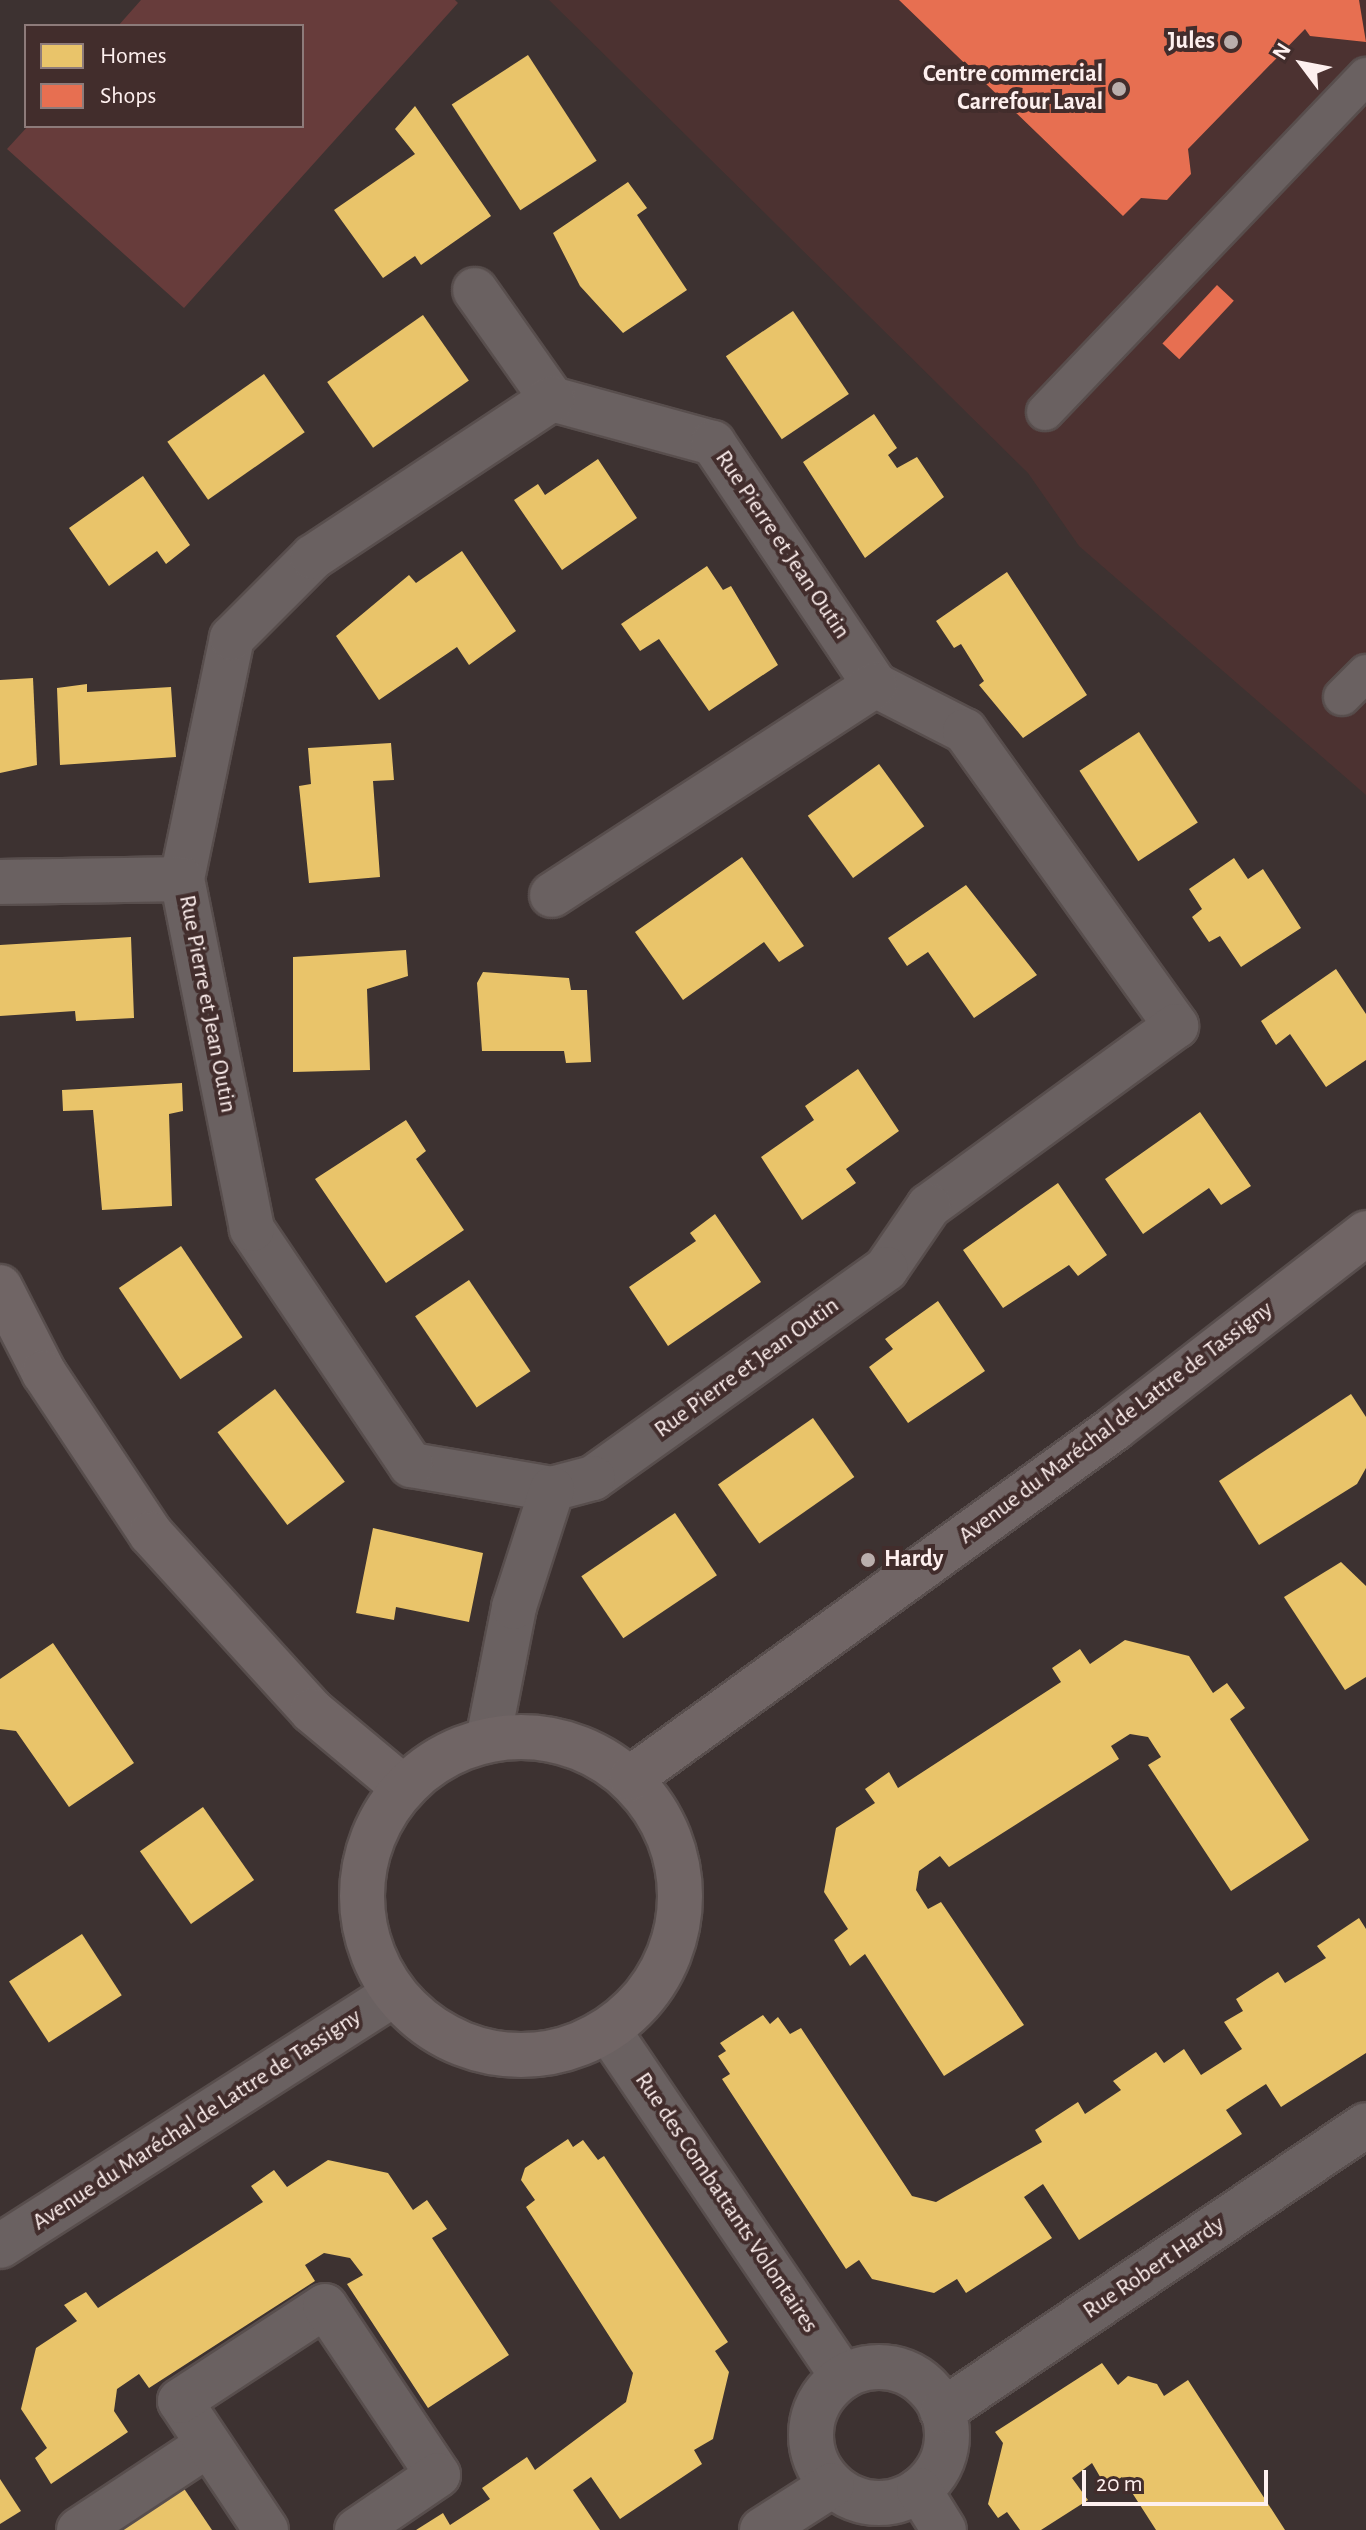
<!DOCTYPE html>
<meta charset="utf-8">
<style>
body{margin:0}
#map{position:relative;width:1366px;height:2530px;overflow:hidden;background:#3d3231;font-family:"Alegreya Sans",sans-serif}
div>[style]{position:absolute}
[style*='--x']{left:calc(var(--x)*1px);top:calc(var(--y)*1px);width:calc(var(--w)*1px);rotate:calc(var(--a)*1deg)}
.built>*{inset:0;background:#4c3231}
.green>*{inset:0;background:#673c3b}
.homes>*{inset:0;background:#e9c46a;transform-origin:0 0}
.shops>*{inset:0;background:#e76f51;transform-origin:0 0}
.roads{filter:drop-shadow(2px 0 #584e4d) drop-shadow(-2px 0 #584e4d) drop-shadow(0 2px #584e4d) drop-shadow(0 -2px #584e4d)}
.lane>*{height:36px;margin:-18px;padding:0 18px;transform-origin:18px;border-radius:18px;background:#6a6161}
.street>*{height:44px;margin:-22px;padding:0 22px;transform-origin:22px;border-radius:22px;background:#6a6161}
.street>.ring{margin:-22px;padding:0;box-sizing:content-box;background:none;border:44px solid #6a6161;border-radius:50%}
.secondary>*{height:44px;margin:-22px;padding:0 22px;transform-origin:22px;border-radius:22px;background:#706565}
.secondary>.ring{margin:-22px;padding:0;box-sizing:content-box;background:none;border:44px solid #706565;border-radius:50%}
.dots>*{width:22px;height:22px;translate:-50% -50%;box-sizing:border-box;border:4px solid #422d2c;border-radius:50%}
span{translate:-50% -50%;white-space:nowrap;text-align:center;line-height:1.15;-webkit-text-stroke:8px #422d2c;paint-order:stroke}
.poi-label{font-size:24px;color:#fef0ef;font-weight:700}
.right{translate:-100% -50%;text-align:right}
.left{translate:0 -50%;text-align:left}
.street-label{font-size:24px;color:#fef0ef}
.legend{position:absolute;left:24px;top:24px;width:280px;height:104px;box-sizing:border-box;background:#422d2c;border:2px solid #8d7b7a;margin:0;padding:10px 14px;list-style:none;font-size:24px;color:#fef0ef}
.legend li{display:flex;align-items:center;gap:16px;height:40px}
.legend b{width:40px;border:2px solid #8d7b7a}
.north{position:absolute;left:1262px;top:24px;width:80px;height:80px;-webkit-text-stroke:6px #422d2c;paint-order:stroke;rotate:302deg;font-size:22px;font-weight:700;line-height:32px;text-align:center;color:#fef0ef}
.north::after{content:'';display:block;margin:auto;width:28px;height:36px;background:#fef0ef;clip-path:polygon(50% 0,100% 100%,50% 72%,0 100%)}
.scale{position:absolute;left:1082px;top:2470px;width:186px;height:36px;box-sizing:border-box;border:4px solid #fef0ef;border-top:0;padding-left:10px;font-size:24px;line-height:28px;white-space:nowrap;color:#fef0ef;-webkit-text-stroke:6px #422d2c;paint-order:stroke}
</style>
<div id="map">
<div class="built">
<i style="clip-path:polygon(549px 0,1366px 0,1366px 795px,1079px 546px,1028px 473px)"></i>
</div>
<div class="green">
<i style="clip-path:polygon(141px 0,455px 0,458px 3px,184px 308px,7px 149px,28px 126px,302px 126px,302px 26px,118px 26px)"></i>
</div>
<div class="homes">
<i style="left:528px;top:55px;width:126px;height:91px;rotate:57deg"></i>
<i style="clip-path:polygon(415px 106px,491px 216px,421px 265px,415px 256px,383px 278px,334px 210px,415px 154px,395px 129px)"></i>
<i style="clip-path:polygon(628px 182px,647px 208px,637px 215px,687px 290px,623px 333px,580px 286px,553px 233px)"></i>
<i style="left:793px;top:311px;width:100px;height:81px;rotate:56deg"></i>
<i style="left:423px;top:315px;width:80px;height:117px;rotate:55deg"></i>
<i style="left:264px;top:374px;width:71px;height:118px;rotate:55deg"></i>
<i style="clip-path:polygon(874px 414px,897px 448px,888px 455px,897px 468px,917px 457px,944px 497px,865px 558px,803px 462px)"></i>
<i style="clip-path:polygon(598px 459px,637px 518px,562px 570px,514px 500px,538px 484px,545px 495px)"></i>
<i style="clip-path:polygon(143px 476px,190px 545px,166px 564px,157px 551px,109px 586px,69px 528px)"></i>
<i style="clip-path:polygon(462px 551px,516px 631px,469px 665px,457px 647px,379px 700px,336px 636px,409px 575px,416px 583px)"></i>
<i style="clip-path:polygon(707px 566px,723px 590px,731px 586px,778px 665px,709px 711px,659px 639px,640px 651px,621px 624px)"></i>
<i style="clip-path:polygon(1007px 572px,1087px 695px,1023px 738px,979px 685px,984px 681px,961px 644px,954px 648px,936px 621px)"></i>
<i style="clip-path:polygon(33px 678px,37px 765px,0 773px,0 680px)"></i>
<i style="clip-path:polygon(87px 684px,87px 692px,171px 687px,176px 757px,60px 765px,57px 688px)"></i>
<i style="left:1139px;top:732px;width:108px;height:71px;rotate:57deg"></i>
<i style="clip-path:polygon(391px 743px,394px 780px,373px 781px,380px 877px,309px 883px,299px 786px,311px 784px,308px 748px)"></i>
<i style="left:879px;top:764px;width:77px;height:88px;rotate:54deg"></i>
<i style="clip-path:polygon(742px 857px,804px 946px,779px 962px,764px 942px,683px 1000px,635px 932px)"></i>
<i style="clip-path:polygon(1234px 858px,1248px 879px,1263px 869px,1301px 928px,1241px 967px,1220px 936px,1209px 942px,1192px 917px,1202px 909px,1189px 889px)"></i>
<i style="clip-path:polygon(966px 885px,1037px 975px,974px 1018px,928px 952px,907px 966px,888px 938px)"></i>
<i style="clip-path:polygon(131px 937px,134px 1018px,76px 1021px,75px 1011px,0 1016px,0 945px)"></i>
<i style="clip-path:polygon(406px 950px,408px 976px,367px 989px,370px 1070px,293px 1072px,293px 957px)"></i>
<i style="clip-path:polygon(1336px 969px,1366px 1014px,1366px 1060px,1326px 1087px,1290px 1034px,1276px 1045px,1261px 1021px)"></i>
<i style="clip-path:polygon(483px 972px,569px 978px,571px 990px,587px 990px,591px 1062px,566px 1063px,564px 1051px,482px 1051px,477px 983px)"></i>
<i style="clip-path:polygon(858px 1069px,899px 1131px,846px 1169px,856px 1183px,802px 1220px,761px 1157px,814px 1120px,805px 1106px)"></i>
<i style="clip-path:polygon(182px 1083px,183px 1111px,169px 1114px,172px 1206px,102px 1210px,93px 1110px,63px 1111px,62px 1090px)"></i>
<i style="clip-path:polygon(1200px 1112px,1251px 1186px,1221px 1205px,1209px 1188px,1143px 1234px,1105px 1179px)"></i>
<i style="clip-path:polygon(406px 1120px,426px 1151px,416px 1159px,464px 1230px,386px 1283px,315px 1179px)"></i>
<i style="clip-path:polygon(1058px 1183px,1107px 1255px,1078px 1276px,1069px 1265px,1003px 1308px,963px 1250px)"></i>
<i style="clip-path:polygon(715px 1214px,761px 1282px,668px 1346px,629px 1287px,696px 1241px,690px 1233px)"></i>
<i style="left:181px;top:1246px;width:110px;height:75px;rotate:56deg"></i>
<i style="left:469px;top:1280px;width:110px;height:65px;rotate:56deg"></i>
<i style="clip-path:polygon(938px 1301px,985px 1371px,908px 1423px,869px 1367px,893px 1349px,885px 1339px)"></i>
<i style="left:275px;top:1389px;width:116px;height:72px;rotate:53deg"></i>
<i style="clip-path:polygon(1351px 1394px,1366px 1417px,1366px 1468px,1357px 1484px,1259px 1545px,1219px 1481px)"></i>
<i style="left:813px;top:1418px;width:72px;height:116px;rotate:55deg"></i>
<i style="left:675px;top:1513px;width:75px;height:113px;rotate:56deg"></i>
<i style="clip-path:polygon(373px 1528px,483px 1553px,469px 1622px,396px 1607px,394px 1620px,356px 1613px)"></i>
<i style="clip-path:polygon(1341px 1562px,1366px 1586px,1366px 1677px,1345px 1690px,1284px 1597px)"></i>
<i style="clip-path:polygon(1125px 1640px,1189px 1656px,1213px 1693px,1227px 1683px,1245px 1708px,1230px 1719px,1309px 1840px,1231px 1891px,1148px 1765px,1161px 1757px,1148px 1737px,1130px 1734px,1111px 1746px,1119px 1759px,949px 1867px,940px 1856px,919px 1871px,916px 1890px,928px 1909px,941px 1902px,1024px 2025px,944px 2076px,865px 1954px,850px 1966px,834px 1940px,848px 1929px,824px 1892px,836px 1828px,875px 1803px,865px 1789px,889px 1772px,898px 1788px,1061px 1682px,1052px 1668px,1080px 1649px,1090px 1664px)"></i>
<i style="clip-path:polygon(53px 1643px,134px 1763px,69px 1807px,16px 1731px,0 1729px,0 1679px)"></i>
<i style="left:203px;top:1807px;width:89px;height:77px;rotate:55deg"></i>
<i style="clip-path:polygon(1359px 1918px,1366px 1929px,1366px 2053px,1281px 2107px,1266px 2084px,1238px 2102px,1226px 2110px,1242px 2134px,1079px 2240px,1043px 2184px,1024px 2197px,1052px 2238px,966px 2293px,957px 2279px,934px 2293px,872px 2279px,859px 2260px,846px 2269px,722px 2079px,730px 2074px,718px 2056px,726px 2051px,720px 2043px,763px 2015px,770px 2024px,778px 2017px,790px 2034px,801px 2028px,912px 2196px,936px 2202px,1042px 2142px,1035px 2130px,1078px 2102px,1085px 2114px,1121px 2090px,1113px 2081px,1156px 2052px,1164px 2063px,1184px 2049px,1201px 2075px,1242px 2049px,1224px 2022px,1243px 2011px,1236px 1999px,1278px 1972px,1285px 1983px,1326px 1958px,1317px 1946px)"></i>
<i style="left:82px;top:1934px;width:73px;height:87px;rotate:57deg"></i>
<i style="clip-path:polygon(568px 2139px,573px 2147px,583px 2140px,598px 2160px,604px 2156px,728px 2342px,715px 2351px,729px 2372px,713px 2439px,694px 2450px,702px 2464px,620px 2519px,591px 2477px,573px 2490px,600px 2530px,416px 2530px,443px 2513px,450px 2525px,490px 2499px,482px 2488px,527px 2457px,535px 2470px,626px 2402px,633px 2373px,526px 2207px,535px 2200px,521px 2180px,525px 2168px)"></i>
<i style="clip-path:polygon(328px 2160px,388px 2173px,413px 2210px,427px 2200px,447px 2229px,432px 2238px,509px 2355px,428px 2408px,347px 2284px,363px 2275px,350px 2258px,324px 2253px,305px 2265px,315px 2281px,149px 2388px,139px 2374px,117px 2389px,114px 2411px,128px 2432px,51px 2484px,35px 2458px,47px 2448px,21px 2409px,36px 2348px,77px 2321px,64px 2305px,86px 2292px,98px 2308px,263px 2202px,251px 2186px,274px 2170px,287px 2187px)"></i>
<i style="clip-path:polygon(1102px 2363px,1118px 2385px,1128px 2376px,1157px 2384px,1164px 2396px,1188px 2380px,1285px 2530px,1156px 2530px,1122px 2477px,1106px 2487px,1092px 2463px,1072px 2478px,1088px 2500px,1041px 2530px,1020px 2530px,1007px 2512px,998px 2518px,988px 2504px,1003px 2443px,995px 2432px)"></i>
<i style="clip-path:polygon(0 2479px,21px 2511px,0 2524px)"></i>
<i style="clip-path:polygon(183px 2487px,212px 2530px,118px 2530px)"></i>
</div>
<div class="shops">
<i style="clip-path:polygon(899px 0,1359px 0,1366px 42px,1310px 36px,1305px 29px,1188px 149px,1191px 174px,1167px 200px,1141px 198px,1123px 216px)"></i>
<i style="left:1217px;top:285px;width:23px;height:80px;rotate:43deg"></i>
</div>
<div class="roads">
<div class="lane">
<i style="--x:1045;--y:412;--w:465;--a:-46.3"></i>
<i style="--x:1342;--y:697;--w:34;--a:-45"></i>
</div>
<div class="street">
<i style="--x:475;--y:290;--w:133;--a:54.8"></i>
<i style="--x:552;--y:399;--w:167;--a:15.3"></i>
<i style="--x:713;--y:443;--w:291;--a:56.2"></i>
<i style="--x:875;--y:685;--w:101;--a:27.1"></i>
<i style="--x:965;--y:731;--w:363;--a:54.4"></i>
<i style="--x:1176;--y:1026;--w:306;--a:143.9"></i>
<i style="--x:929;--y:1206;--w:76;--a:124.3"></i>
<i style="--x:886;--y:1269;--w:360;--a:144.5"></i>
<i style="--x:593;--y:1478;--w:42;--a:165"></i>
<i style="--x:552;--y:1489;--w:143;--a:-170.3"></i>
<i style="--x:411;--y:1465;--w:285;--a:-124"></i>
<i style="--x:252;--y:1229;--w:357;--a:-101.3"></i>
<i style="--x:182;--y:879;--w:246;--a:-78.3"></i>
<i style="--x:232;--y:638;--w:115;--a:-45"></i>
<i style="--x:313;--y:557;--w:287;--a:-33.5"></i>
<i style="--x:0;--y:882;--w:182;--a:-0.9"></i>
<i style="--x:552;--y:895;--w:385;--a:-33"></i>
<i style="--x:488;--y:1740;--w:136;--a:-78.9"></i>
<i style="--x:514;--y:1607;--w:124;--a:-72.1"></i>
<i style="--x:608;--y:2030;--w:419;--a:55.9"></i>
<i style="--x:0;--y:2246;--w:468;--a:-32.6"></i>
<i class="ring" style="left:811px;top:2367px;width:92px;height:92px"></i>
<i style="--x:942;--y:2411;--w:511;--a:-34"></i>
<i style="--x:919;--y:2490;--w:47;--a:58"></i>
<i style="--x:79;--y:2530;--w:152;--a:-33.5"></i>
<i style="--x:266;--y:2530;--w:155;--a:-123.7"></i>
<i style="--x:180;--y:2401;--w:173;--a:-33.2"></i>
<i style="--x:325;--y:2306;--w:203;--a:56.2"></i>
<i style="--x:438;--y:2475;--w:98;--a:145.8"></i>
<i style="--x:762;--y:2530;--w:83;--a:-32.7"></i>
</div>
<div class="secondary">
<i style="--x:0;--y:1287;--w:97;--a:62.9"></i>
<i style="--x:44;--y:1373;--w:193;--a:56.4"></i>
<i style="--x:151;--y:1534;--w:239;--a:47.7"></i>
<i style="--x:312;--y:1711;--w:120;--a:39.9"></i>
<i class="ring" style="left:362px;top:1737px;width:274px;height:274px"></i>
<i style="--x:631;--y:1778;--w:597;--a:-35.87"></i>
<i style="--x:1115;--y:1428;--w:318;--a:-37.8"></i>
</div>
</div>
<div class="dots">
<i style="left:1231px;top:42px;background:#baaeac"></i>
<i style="left:1119px;top:89px;background:#baaeac"></i>
<i style="left:868px;top:1560px;background:#baaeac"></i>
</div>
<div class="poi-label">
<span class="right" style="left:1215px;top:42px">Jules</span>
<span class="right" style="left:1103px;top:89px">Centre commercial<br>Carrefour Laval</span>
<span class="left" style="left:884px;top:1560px">Hardy</span>
</div>
<div class="street-label">
<span style="left:782px;top:545px;rotate:56deg">Rue Pierre et Jean Outin</span>
<span style="left:207px;top:1004px;rotate:79deg">Rue Pierre et Jean Outin</span>
<span style="left:747px;top:1368px;rotate:-36deg">Rue Pierre et Jean Outin</span>
<span style="left:1116px;top:1423px;rotate:-37deg">Avenue du Maréchal de Lattre de Tassigny</span>
<span style="left:197px;top:2120px;rotate:-33deg">Avenue du Maréchal de Lattre de Tassigny</span>
<span style="left:726px;top:2203px;rotate:56deg">Rue des Combattants Volontaires</span>
<span style="left:1154px;top:2268px;rotate:-34deg">Rue Robert Hardy</span>
</div>
<ul class="legend">
<li><b style="height:22px;background:#e9c46a"></b>Homes</li>
<li><b style="height:22px;background:#e76f51"></b>Shops</li>
</ul>
<div class="north">N</div>
<div class="scale">20 m</div>
</div>
